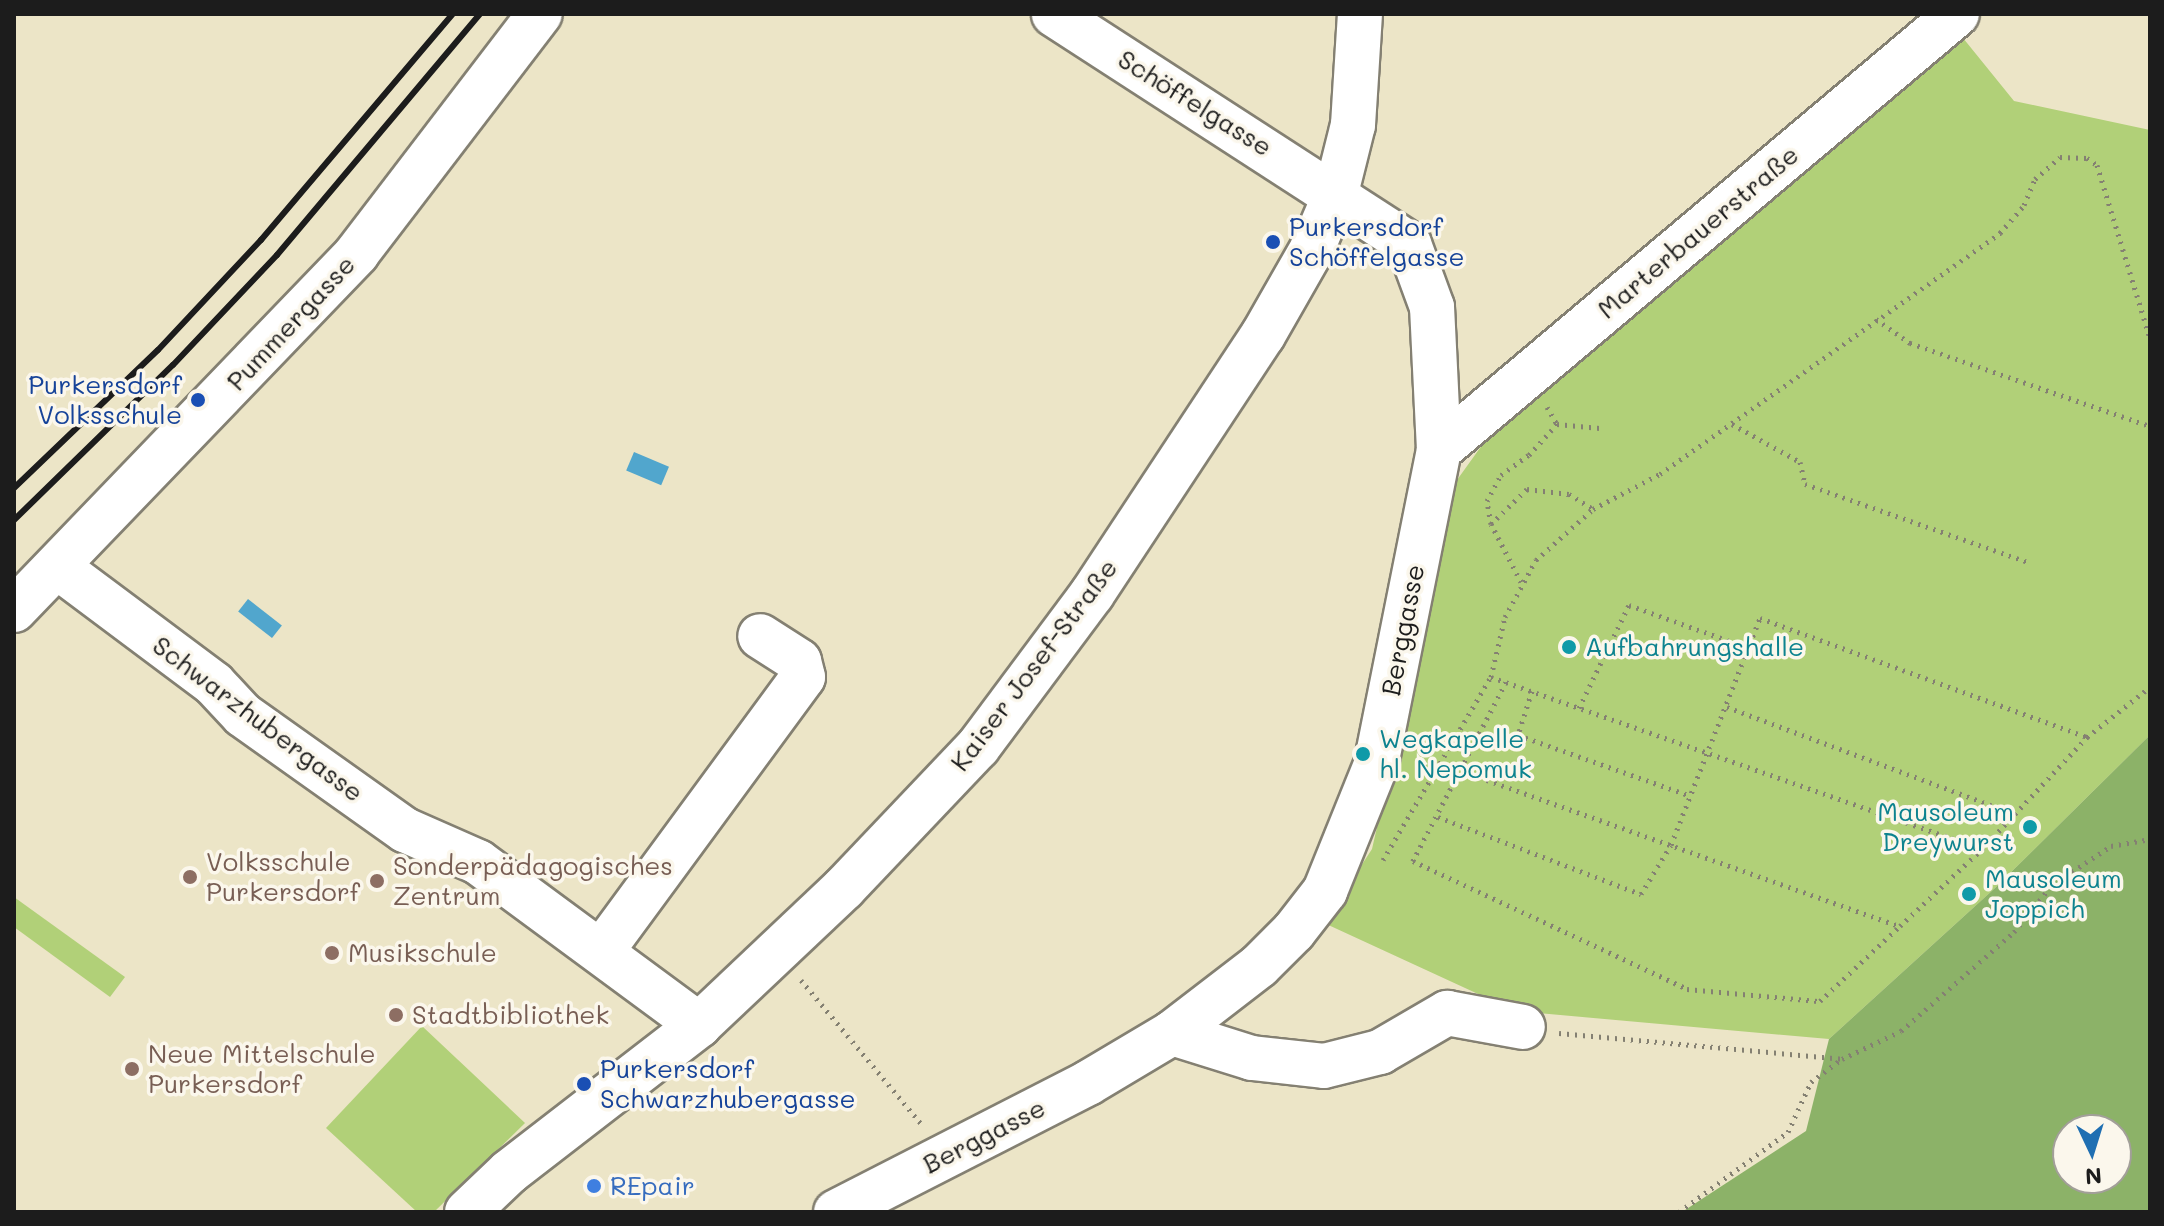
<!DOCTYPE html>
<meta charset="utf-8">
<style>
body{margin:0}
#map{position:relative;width:2164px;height:1226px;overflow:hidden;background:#ece5c7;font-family:Mali,sans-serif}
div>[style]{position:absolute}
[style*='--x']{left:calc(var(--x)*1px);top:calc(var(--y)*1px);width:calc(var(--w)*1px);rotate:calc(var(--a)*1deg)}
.green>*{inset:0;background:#b1d078}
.forest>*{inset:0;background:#8cb268}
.water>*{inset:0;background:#51a6cd;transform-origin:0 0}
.path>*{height:5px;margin-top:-2.5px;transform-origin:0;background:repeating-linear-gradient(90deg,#848072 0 2px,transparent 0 8px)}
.roads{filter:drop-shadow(2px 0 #848072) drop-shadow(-2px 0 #848072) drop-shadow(0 2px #848072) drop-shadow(0 -2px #848072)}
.minor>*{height:44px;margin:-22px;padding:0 22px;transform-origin:22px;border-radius:22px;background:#fff}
.major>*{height:44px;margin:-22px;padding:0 22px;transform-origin:22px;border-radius:22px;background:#fff}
.rail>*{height:6px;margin:-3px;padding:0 3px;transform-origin:3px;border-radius:3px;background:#1c1c1c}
.dots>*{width:22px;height:22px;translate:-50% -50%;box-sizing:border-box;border:4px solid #fbf7ec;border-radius:50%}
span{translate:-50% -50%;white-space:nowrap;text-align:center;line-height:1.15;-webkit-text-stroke:7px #fbf7ec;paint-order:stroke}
.street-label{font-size:26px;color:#1c1c1c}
.transit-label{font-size:26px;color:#164399}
.left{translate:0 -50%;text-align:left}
.right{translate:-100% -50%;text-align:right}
.culture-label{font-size:26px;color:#0d838f}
.education-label{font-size:26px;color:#785e54}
.shop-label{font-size:26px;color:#366cbe}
.frame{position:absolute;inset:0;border:16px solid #1c1c1c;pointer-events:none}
.north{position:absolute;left:2052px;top:1114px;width:80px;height:80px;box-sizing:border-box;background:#fbf7ec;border:2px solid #a29f99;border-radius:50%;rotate:176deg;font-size:22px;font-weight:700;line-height:32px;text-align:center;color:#1c1c1c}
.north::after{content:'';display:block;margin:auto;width:28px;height:36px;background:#1f6fb2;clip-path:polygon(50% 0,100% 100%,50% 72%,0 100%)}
</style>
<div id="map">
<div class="green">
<i style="clip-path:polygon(1963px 38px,2014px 101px,2150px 130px,2150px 735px,1995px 888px,1829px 1039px,1515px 1011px,1324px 923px,1372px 849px,1457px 480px,1518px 395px)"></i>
<i style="clip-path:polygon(14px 897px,125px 977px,110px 997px,14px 927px)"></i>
<i style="clip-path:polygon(422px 1026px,525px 1123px,434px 1212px,417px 1212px,326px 1128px)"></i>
</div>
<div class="forest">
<i style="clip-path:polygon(evenodd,2150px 735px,2150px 1212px,1682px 1212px,1806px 1131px,1829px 1039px,1995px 888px,2150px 735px,2068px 1130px,2116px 1130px,2116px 1178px,2068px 1178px,2068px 1130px)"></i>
</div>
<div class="water">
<i style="left:634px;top:452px;width:38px;height:20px;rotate:23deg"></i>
<i style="left:248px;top:599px;width:43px;height:16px;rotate:38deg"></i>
</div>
<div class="path">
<i style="--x:1876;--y:319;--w:42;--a:35.2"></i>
<i style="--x:1910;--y:343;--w:254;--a:19.1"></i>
<i style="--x:1547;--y:407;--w:20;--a:60"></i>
<i style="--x:1557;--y:424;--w:43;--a:5.3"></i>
<i style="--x:1732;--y:424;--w:78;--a:29.2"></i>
<i style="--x:1800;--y:462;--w:23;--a:77"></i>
<i style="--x:1805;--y:484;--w:239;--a:19.3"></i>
<i style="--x:1491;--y:524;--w:50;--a:-44.2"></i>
<i style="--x:1527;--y:489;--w:42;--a:6.8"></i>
<i style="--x:1569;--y:494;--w:28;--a:32"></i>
<i style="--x:1521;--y:582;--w:65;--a:-117.3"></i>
<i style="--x:1491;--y:524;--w:23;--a:-100"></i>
<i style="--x:1487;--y:501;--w:30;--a:-62"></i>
<i style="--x:1501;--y:475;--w:34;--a:-36"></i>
<i style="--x:1529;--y:455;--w:42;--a:-47.9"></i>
<i style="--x:1491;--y:677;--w:520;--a:19.31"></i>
<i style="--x:1982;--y:849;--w:154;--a:-46.8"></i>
<i style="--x:2087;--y:737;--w:80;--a:-38.4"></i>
<i style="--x:1506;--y:682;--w:202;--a:117.5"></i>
<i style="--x:1413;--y:861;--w:302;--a:25"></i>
<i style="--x:1687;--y:989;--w:134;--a:5.2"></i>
<i style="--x:1820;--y:1001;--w:110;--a:-43.2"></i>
<i style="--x:1532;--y:691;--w:46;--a:107.7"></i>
<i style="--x:1518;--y:735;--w:183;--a:19.4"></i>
<i style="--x:1727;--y:707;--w:307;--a:20.4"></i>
<i style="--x:1579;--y:708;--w:114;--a:-64.1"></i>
<i style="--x:1629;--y:605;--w:127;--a:19.7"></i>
<i style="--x:1464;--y:772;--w:462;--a:19.5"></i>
<i style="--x:1900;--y:926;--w:112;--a:-43.2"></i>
<i style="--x:1438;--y:817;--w:217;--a:20.8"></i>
<i style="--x:1641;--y:894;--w:57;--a:-58.5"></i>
<i style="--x:1671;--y:845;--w:244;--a:-68.6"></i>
<i style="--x:1760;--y:618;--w:348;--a:20"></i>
<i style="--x:1383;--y:860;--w:212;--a:-59.5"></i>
<i style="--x:1491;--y:677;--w:62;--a:-76.9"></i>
<i style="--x:1505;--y:617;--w:65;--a:-61.5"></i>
<i style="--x:1536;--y:560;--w:76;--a:-41.8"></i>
<i style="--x:1593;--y:509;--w:76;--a:-27.6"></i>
<i style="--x:1660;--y:474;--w:417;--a:-35.3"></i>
<i style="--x:2000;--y:233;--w:37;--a:-49"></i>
<i style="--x:2024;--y:205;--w:28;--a:-67"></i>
<i style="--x:2035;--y:179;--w:33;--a:-41"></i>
<i style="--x:2060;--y:157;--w:27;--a:2"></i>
<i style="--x:2087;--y:158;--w:12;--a:35"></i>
<i style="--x:2097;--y:165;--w:181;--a:73"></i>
<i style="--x:801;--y:980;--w:190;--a:50.1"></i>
<i style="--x:1559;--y:1033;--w:284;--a:5.2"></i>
<i style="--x:1842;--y:1059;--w:65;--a:-25.4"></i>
<i style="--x:1901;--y:1031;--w:150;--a:-41.2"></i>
<i style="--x:2014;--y:932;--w:60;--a:-51"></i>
<i style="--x:2052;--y:885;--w:71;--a:-33.5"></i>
<i style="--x:2111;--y:846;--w:40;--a:-10"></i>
<i style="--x:1679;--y:1212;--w:135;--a:-36.3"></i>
<i style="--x:1788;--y:1132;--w:55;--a:-65.3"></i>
<i style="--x:1811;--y:1082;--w:38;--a:-37"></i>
</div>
<div class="roads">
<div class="minor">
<i style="--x:1439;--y:450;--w:677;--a:-40.09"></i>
<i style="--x:59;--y:568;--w:194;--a:36.8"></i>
<i style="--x:214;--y:684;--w:42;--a:46.9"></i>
<i style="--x:243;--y:715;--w:199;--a:35.4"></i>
<i style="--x:405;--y:830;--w:80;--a:23.7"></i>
<i style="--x:478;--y:862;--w:275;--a:36.4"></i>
<i style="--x:14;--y:610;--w:495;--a:-46.1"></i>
<i style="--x:357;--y:253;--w:301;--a:-52.6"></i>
<i style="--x:601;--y:952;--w:341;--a:-53.7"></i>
<i style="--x:803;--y:677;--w:16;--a:-104"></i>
<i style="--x:799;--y:661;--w:46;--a:-147.3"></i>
<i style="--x:1172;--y:1033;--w:84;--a:17.4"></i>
<i style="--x:1252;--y:1058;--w:72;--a:6.3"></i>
<i style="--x:1324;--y:1066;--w:58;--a:-14"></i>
<i style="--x:1380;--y:1052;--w:78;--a:-30.2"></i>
<i style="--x:1447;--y:1013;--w:77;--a:10.4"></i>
<i style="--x:836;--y:1212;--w:283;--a:-27.1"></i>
<i style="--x:1088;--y:1083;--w:98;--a:-30.8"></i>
<i style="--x:1172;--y:1033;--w:110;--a:-37.6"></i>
<i style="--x:1259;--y:966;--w:49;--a:-45"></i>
<i style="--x:1294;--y:931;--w:51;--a:-52.2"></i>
<i style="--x:1325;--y:891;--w:136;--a:-68"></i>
<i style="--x:1376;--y:765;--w:321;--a:-78.7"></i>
<i style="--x:1439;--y:450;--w:143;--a:-92.8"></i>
<i style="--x:1432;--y:307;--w:67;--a:-110.1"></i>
<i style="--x:1409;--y:244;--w:423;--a:-147.1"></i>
</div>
<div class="major">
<i style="--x:467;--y:1212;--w:58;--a:-43.6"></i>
<i style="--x:509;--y:1172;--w:240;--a:-37.7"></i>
<i style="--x:699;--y:1025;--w:199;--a:-43.4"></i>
<i style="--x:844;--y:888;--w:195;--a:-46.5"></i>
<i style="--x:978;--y:747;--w:191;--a:-53.3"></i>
<i style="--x:1092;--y:594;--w:310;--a:-56.6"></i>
<i style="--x:1263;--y:335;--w:99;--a:-60.3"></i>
<i style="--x:1312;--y:249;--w:61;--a:-66.8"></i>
<i style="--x:1336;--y:193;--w:70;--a:-76"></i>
<i style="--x:1353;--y:125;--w:111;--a:-86.4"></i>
</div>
</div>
<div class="rail">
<i style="--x:14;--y:488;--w:199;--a:-43.8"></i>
<i style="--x:158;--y:350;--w:151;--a:-46.9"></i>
<i style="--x:261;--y:240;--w:297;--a:-49.7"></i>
<i style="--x:14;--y:520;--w:222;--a:-44.3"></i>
<i style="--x:173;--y:365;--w:151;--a:-46.6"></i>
<i style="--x:277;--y:255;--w:315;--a:-49.9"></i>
</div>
<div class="dots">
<i style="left:1273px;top:242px;background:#1a4fb4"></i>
<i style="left:198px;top:400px;background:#1a4fb4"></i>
<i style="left:1569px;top:647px;background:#0f9aa8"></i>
<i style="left:1363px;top:754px;background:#0f9aa8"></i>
<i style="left:2030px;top:827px;background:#0f9aa8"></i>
<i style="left:190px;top:877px;background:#8d6e63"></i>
<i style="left:377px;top:881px;background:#8d6e63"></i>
<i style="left:1969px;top:894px;background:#0f9aa8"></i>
<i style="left:332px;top:953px;background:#8d6e63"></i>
<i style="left:396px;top:1015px;background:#8d6e63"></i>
<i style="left:132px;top:1069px;background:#8d6e63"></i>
<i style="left:584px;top:1084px;background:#1a4fb4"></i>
<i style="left:594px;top:1186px;background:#3f7fe0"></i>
</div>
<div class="street-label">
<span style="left:1195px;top:103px;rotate:32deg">Schöffelgasse</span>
<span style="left:1698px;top:232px;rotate:-40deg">Marterbauerstraße</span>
<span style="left:291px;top:323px;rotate:-47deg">Pummergasse</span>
<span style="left:1403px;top:630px;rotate:-79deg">Berggasse</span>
<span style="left:1034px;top:665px;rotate:-53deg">Kaiser Josef-Straße</span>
<span style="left:258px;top:719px;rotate:37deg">Schwarzhubergasse</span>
<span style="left:984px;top:1136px;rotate:-27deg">Berggasse</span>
</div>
<div class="transit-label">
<span class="left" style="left:1289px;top:242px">Purkersdorf<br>Schöffelgasse</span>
<span class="right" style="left:182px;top:400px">Purkersdorf<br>Volksschule</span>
<span class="left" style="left:600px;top:1084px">Purkersdorf<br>Schwarzhubergasse</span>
</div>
<div class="culture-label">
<span class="left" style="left:1585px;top:647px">Aufbahrungshalle</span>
<span class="left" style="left:1379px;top:754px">Wegkapelle<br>hl. Nepomuk</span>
<span class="right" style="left:2014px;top:827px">Mausoleum<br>Dreywurst</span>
<span class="left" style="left:1985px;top:894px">Mausoleum<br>Joppich</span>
</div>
<div class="education-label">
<span class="left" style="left:206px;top:877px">Volksschule<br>Purkersdorf</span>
<span class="left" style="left:393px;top:881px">Sonderpädagogisches<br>Zentrum</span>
<span class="left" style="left:348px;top:953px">Musikschule</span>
<span class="left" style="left:412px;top:1015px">Stadtbibliothek</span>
<span class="left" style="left:148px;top:1069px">Neue Mittelschule<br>Purkersdorf</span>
</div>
<div class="shop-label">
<span class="left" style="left:610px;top:1186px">REpair</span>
</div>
<div class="frame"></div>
<div class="north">N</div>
</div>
